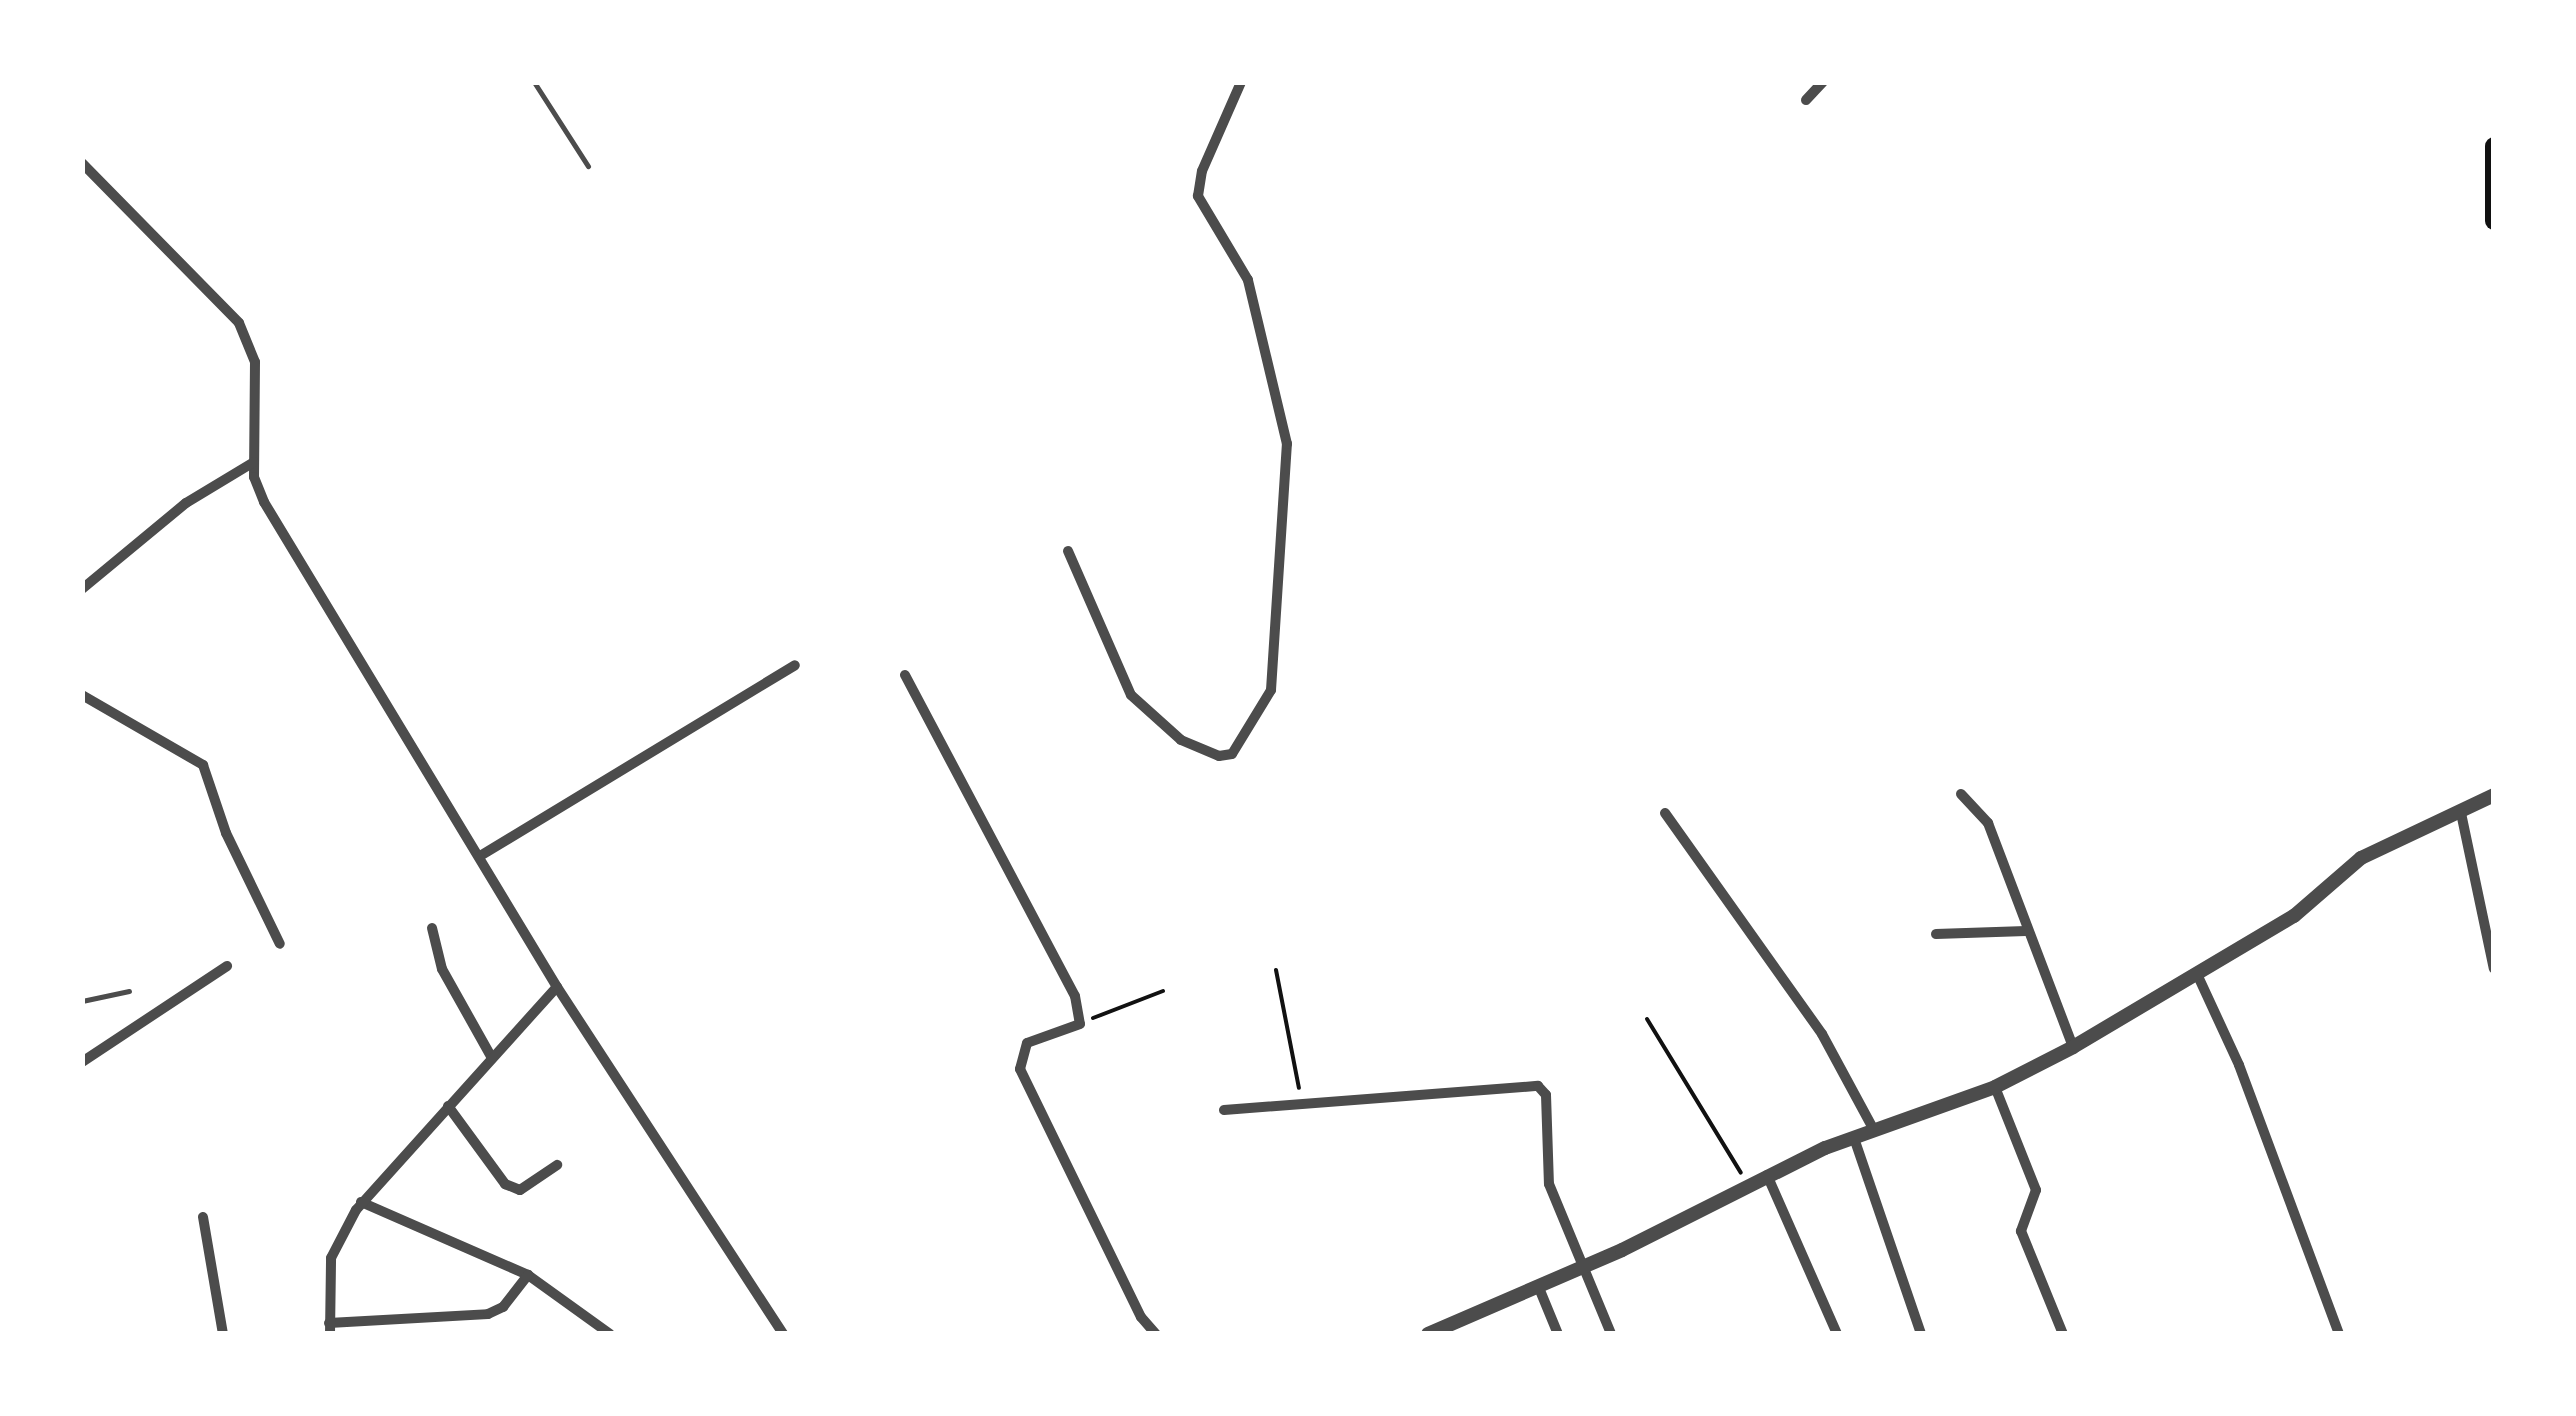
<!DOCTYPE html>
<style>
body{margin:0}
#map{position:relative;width:2576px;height:1416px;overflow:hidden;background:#fff;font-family:Ubuntu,sans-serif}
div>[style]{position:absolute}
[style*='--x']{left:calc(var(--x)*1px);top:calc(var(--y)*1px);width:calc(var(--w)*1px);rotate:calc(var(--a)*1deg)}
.path>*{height:4px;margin:-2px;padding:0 2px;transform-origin:2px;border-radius:2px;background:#111}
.service>*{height:5px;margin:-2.5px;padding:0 2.5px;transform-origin:2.5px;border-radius:2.5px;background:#4c4c4c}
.minor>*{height:10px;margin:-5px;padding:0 5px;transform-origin:5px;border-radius:5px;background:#4c4c4c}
.tertiary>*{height:14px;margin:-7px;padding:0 7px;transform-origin:7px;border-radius:7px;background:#4c4c4c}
.primary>*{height:18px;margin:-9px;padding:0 9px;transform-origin:9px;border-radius:9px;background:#111}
span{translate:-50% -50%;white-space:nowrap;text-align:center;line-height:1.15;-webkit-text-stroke:10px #fff;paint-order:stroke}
.frame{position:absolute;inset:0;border:85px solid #fff;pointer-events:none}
</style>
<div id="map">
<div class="path">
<i style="--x:1276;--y:970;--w:120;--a:79"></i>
<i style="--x:1093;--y:1018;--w:75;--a:-21.1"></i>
<i style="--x:1647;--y:1019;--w:180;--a:58.6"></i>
</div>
<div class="service">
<i style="--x:534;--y:82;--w:100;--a:57.3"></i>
<i style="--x:82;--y:1001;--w:48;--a:-12"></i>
</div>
<div class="minor">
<i style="--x:1806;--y:100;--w:25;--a:-47"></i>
<i style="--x:82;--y:163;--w:224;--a:45.5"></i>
<i style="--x:239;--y:323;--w:42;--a:67.7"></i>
<i style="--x:255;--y:362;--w:115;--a:90.5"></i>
<i style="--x:254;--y:477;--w:27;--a:68"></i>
<i style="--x:264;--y:502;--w:567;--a:58.86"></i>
<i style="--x:557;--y:987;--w:414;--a:56.9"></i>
<i style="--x:1068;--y:551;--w:157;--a:66.4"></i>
<i style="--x:1131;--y:695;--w:67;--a:42"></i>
<i style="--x:1181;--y:740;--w:41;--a:22.8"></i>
<i style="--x:1219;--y:756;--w:13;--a:-9"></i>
<i style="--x:1232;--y:754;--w:75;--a:-58.6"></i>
<i style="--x:1271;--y:690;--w:247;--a:-86.3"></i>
<i style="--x:1287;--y:444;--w:169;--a:-103.4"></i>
<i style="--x:1248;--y:280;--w:98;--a:-120.8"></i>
<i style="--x:1198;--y:196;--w:25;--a:-81"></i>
<i style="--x:1202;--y:171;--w:97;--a:-66.3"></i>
<i style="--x:82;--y:589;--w:135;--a:-39.6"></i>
<i style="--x:186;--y:503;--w:79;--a:-31.1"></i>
<i style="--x:905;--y:675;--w:363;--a:62.1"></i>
<i style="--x:1075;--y:996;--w:28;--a:80"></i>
<i style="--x:1080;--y:1024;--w:56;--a:160.3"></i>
<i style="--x:1027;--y:1043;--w:27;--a:105"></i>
<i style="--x:1020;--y:1069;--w:276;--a:64"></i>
<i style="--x:1141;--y:1317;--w:23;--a:49"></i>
<i style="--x:82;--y:695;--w:140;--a:30"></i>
<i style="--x:203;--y:765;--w:72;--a:71.3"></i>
<i style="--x:226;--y:833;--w:123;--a:64.1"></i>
<i style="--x:1961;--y:794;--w:40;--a:47"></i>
<i style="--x:1988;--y:823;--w:240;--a:69.2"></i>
<i style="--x:1665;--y:813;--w:271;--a:54.6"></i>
<i style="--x:1822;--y:1034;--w:109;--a:61.6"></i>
<i style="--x:2461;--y:813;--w:159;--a:78.1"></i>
<i style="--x:480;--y:856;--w:368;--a:-31.2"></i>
<i style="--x:432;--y:928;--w:42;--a:76.3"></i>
<i style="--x:442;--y:969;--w:102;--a:60.7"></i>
<i style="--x:1936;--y:934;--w:90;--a:-1.9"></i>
<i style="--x:2197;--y:974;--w:100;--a:65.2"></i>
<i style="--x:2239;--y:1065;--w:287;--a:69.6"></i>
<i style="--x:82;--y:1062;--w:174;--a:-33.5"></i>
<i style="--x:1995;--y:1087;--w:111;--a:68.3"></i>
<i style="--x:2036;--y:1190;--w:44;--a:110.1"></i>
<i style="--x:2021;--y:1231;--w:111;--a:67.8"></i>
<i style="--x:448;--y:1106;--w:97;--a:53.8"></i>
<i style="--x:505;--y:1184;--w:16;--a:22"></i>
<i style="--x:520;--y:1190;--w:45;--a:-34"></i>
<i style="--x:1224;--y:1110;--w:315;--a:-4.4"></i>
<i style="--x:1538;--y:1086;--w:12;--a:48"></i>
<i style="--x:1546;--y:1095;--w:89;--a:88.1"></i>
<i style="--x:1549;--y:1184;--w:162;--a:67.5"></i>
<i style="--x:1854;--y:1138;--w:207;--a:71.1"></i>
<i style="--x:1767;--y:1175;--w:174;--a:66.2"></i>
<i style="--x:361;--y:1202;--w:182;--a:23.6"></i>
<i style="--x:528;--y:1275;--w:101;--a:35.7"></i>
<i style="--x:203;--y:1217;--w:119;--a:80.3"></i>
<i style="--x:1539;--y:1288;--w:50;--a:67.6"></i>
<i style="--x:329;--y:1323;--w:159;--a:-3.2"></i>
<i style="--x:488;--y:1314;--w:17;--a:-25"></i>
<i style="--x:503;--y:1307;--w:41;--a:-52"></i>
<i style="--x:330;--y:1334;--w:76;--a:-89.2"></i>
<i style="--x:331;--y:1258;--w:54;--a:-62.5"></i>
<i style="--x:356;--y:1210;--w:300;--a:-48"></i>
</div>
<div class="tertiary">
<i style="--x:1428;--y:1334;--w:211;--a:-23.4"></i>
<i style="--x:1622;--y:1250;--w:227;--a:-26.7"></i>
<i style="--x:1825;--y:1148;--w:181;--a:-19.7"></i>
<i style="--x:1995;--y:1087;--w:88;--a:-27.1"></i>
<i style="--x:2073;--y:1047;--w:257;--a:-30.7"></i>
<i style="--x:2294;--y:916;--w:89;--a:-40.9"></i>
<i style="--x:2361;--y:858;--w:147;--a:-25.3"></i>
</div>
<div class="primary">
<i style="--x:2494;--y:146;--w:75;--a:90"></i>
</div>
<div class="frame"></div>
</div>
